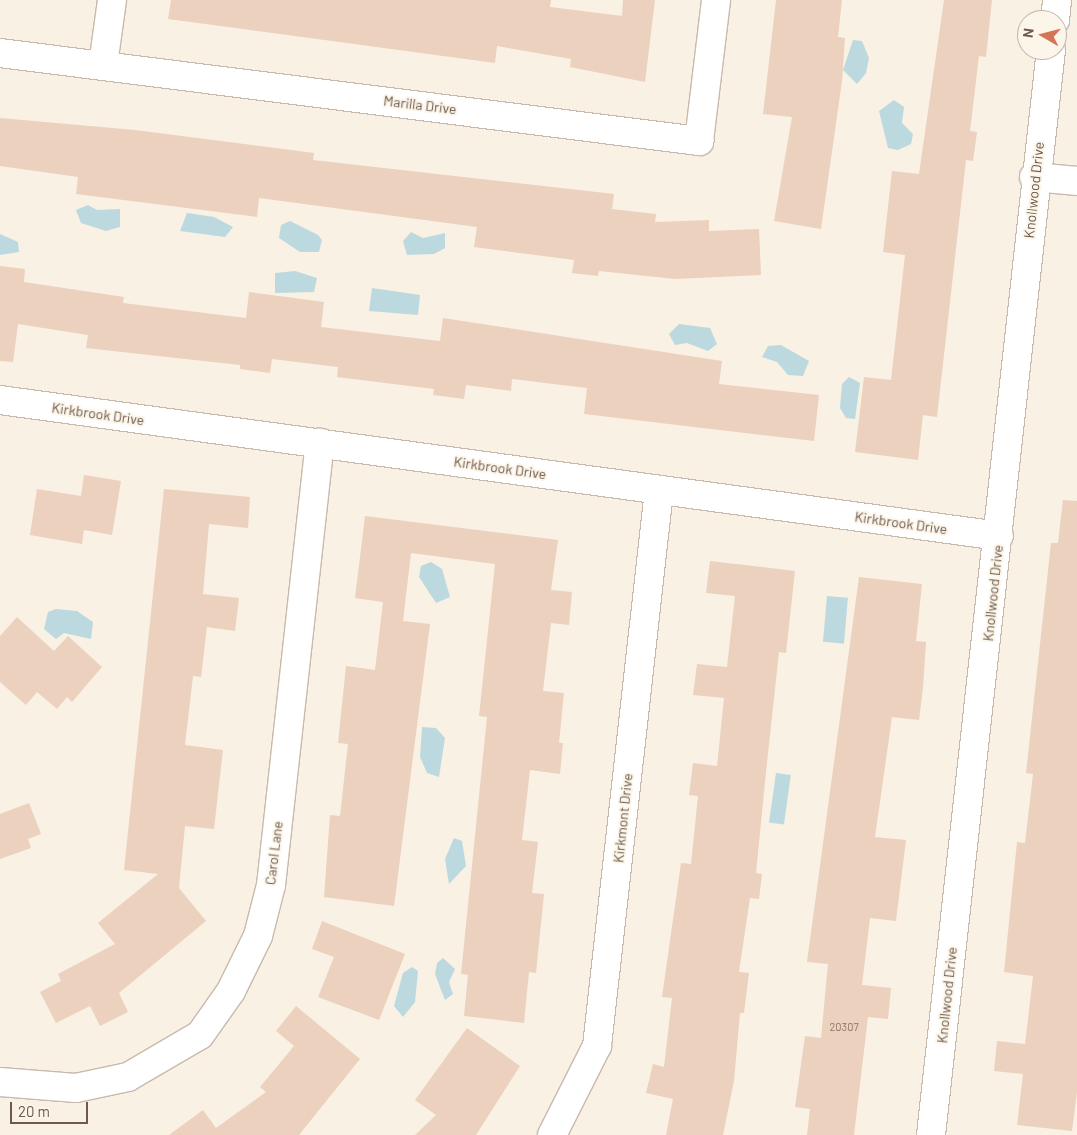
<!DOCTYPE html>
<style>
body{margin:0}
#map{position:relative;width:1077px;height:1135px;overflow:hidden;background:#f9f1e3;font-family:Barlow,sans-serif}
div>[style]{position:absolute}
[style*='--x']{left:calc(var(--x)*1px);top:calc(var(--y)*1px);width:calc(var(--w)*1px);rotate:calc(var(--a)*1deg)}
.water>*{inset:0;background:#bbd9df;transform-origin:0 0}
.building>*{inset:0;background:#ebd1be}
.roads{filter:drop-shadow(1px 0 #c8b9ac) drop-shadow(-1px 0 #c8b9ac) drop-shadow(0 1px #c8b9ac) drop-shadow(0 -1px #c8b9ac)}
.minor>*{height:28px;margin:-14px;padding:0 14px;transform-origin:14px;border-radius:14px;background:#fff}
span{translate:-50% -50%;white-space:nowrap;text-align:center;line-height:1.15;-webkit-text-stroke:4px #fcf5e9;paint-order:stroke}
.number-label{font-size:11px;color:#8c7769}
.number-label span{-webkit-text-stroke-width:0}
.street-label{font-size:14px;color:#6d594d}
.north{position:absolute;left:1017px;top:10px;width:50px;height:50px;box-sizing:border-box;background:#fcf5e9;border:1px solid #c3b7ab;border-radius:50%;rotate:278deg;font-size:14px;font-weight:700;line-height:20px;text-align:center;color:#6d594d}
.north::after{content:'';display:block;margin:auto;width:18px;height:22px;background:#d47557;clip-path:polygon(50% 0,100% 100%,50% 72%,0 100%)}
.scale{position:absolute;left:10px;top:1102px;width:78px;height:22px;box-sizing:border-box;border:2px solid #6d594d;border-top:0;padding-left:6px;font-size:15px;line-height:18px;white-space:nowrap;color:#6d594d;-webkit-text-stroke:4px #fcf5e9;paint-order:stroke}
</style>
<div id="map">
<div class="water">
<i style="clip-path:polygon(853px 40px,862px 41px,869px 58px,866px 73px,857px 84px,843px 70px)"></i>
<i style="clip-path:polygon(894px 100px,904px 107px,902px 123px,913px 134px,911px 144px,898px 150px,888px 148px,879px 111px)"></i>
<i style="clip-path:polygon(88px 205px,97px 210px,120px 209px,120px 227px,106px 231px,81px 223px,76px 210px)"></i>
<i style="clip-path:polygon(187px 213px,214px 217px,233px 227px,225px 237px,180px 231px)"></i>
<i style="clip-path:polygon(290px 221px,318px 235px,322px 240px,319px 252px,300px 252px,279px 238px,281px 225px)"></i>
<i style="clip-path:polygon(411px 232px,423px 238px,445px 233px,445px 248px,434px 254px,407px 255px,403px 241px)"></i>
<i style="clip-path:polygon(0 234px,18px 242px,19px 252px,0 255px)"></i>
<i style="clip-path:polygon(295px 271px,317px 278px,314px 292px,275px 293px,275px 273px)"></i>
<i style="clip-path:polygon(372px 288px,420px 295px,418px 315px,369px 311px)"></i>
<i style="clip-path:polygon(679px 324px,710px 328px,717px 344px,708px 351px,687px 343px,675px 345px,669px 334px)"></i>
<i style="clip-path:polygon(781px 345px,809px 361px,803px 376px,788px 375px,777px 362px,762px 357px,768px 346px)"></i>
<i style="clip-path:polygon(849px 377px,860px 383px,855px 419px,846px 418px,840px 408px,842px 384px)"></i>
<i style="clip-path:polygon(431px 562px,442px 569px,450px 597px,436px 603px,419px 577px,421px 566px)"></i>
<i style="left:827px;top:596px;width:21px;height:46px;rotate:5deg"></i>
<i style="clip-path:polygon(56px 609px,77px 611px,93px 622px,91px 639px,64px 633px,56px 639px,44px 629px,48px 612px)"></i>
<i style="clip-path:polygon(422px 727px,436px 728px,445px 738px,439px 777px,427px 773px,420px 757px)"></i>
<i style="left:776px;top:773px;width:15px;height:50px;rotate:8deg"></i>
<i style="clip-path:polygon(454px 838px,462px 841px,466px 866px,449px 884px,445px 859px)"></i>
<i style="clip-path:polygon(443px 958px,455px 969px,449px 982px,453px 994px,445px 1000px,435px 974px,437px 963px)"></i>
<i style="clip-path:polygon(412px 967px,418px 971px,415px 1002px,403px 1017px,394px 1006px,403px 973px)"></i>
</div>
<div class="building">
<i style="clip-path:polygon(171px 0,551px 0,550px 7px,622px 16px,623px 0,655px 0,645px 82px,570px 67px,571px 59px,497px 46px,495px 63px,168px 19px)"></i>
<i style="clip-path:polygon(776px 0,842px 0,838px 37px,845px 38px,842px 81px,821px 229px,774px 221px,792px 117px,763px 114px)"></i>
<i style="clip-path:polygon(944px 0,992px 0,986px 57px,979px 56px,970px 131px,977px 132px,973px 161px,966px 160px,937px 417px,923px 415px,918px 460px,855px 452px,864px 377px,891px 380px,905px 255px,883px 252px,892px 171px,919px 174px)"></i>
<i style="clip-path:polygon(0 118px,135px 130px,314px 153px,313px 160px,614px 194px,612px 209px,656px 214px,655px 222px,709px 220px,709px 231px,759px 229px,761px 275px,675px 279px,599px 271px,598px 276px,572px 273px,574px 260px,474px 247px,477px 227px,259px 198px,257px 217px,76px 194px,78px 177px,0 166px)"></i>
<i style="clip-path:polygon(0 266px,25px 269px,24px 282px,124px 297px,123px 303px,246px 318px,249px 292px,324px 302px,321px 327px,440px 341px,443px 318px,722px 361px,719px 384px,819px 395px,814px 441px,584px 414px,587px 388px,512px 379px,511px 391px,466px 385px,464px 399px,433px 395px,434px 389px,337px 377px,338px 367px,272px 359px,270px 373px,240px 369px,240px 365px,86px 348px,88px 335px,18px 324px,13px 362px,0 361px)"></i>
<i style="clip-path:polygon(84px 475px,121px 481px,112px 535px,84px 530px,82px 544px,30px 535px,37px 489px,81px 496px)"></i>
<i style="clip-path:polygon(164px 489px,250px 497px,248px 528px,209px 524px,203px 594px,239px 598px,235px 631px,207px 627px,201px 677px,193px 676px,185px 745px,223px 750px,214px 829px,185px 826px,179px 888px,206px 921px,119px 993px,128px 1012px,100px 1026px,90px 1006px,56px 1023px,40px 992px,61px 981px,58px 974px,115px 944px,98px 923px,158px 874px,124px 870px)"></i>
<i style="clip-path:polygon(1063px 500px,1077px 501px,1077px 1092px,1072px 1131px,1017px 1125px,1023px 1074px,994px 1071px,997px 1041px,1025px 1044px,1033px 976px,1004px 972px,1017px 842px,1025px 843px,1033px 774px,1026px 773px,1051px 543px,1058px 543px)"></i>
<i style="clip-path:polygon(365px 516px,558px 540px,551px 590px,572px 592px,569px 625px,551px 623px,543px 691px,564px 693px,559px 743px,563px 743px,560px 774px,530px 770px,522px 840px,538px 842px,532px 893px,544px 894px,536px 973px,529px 972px,524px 1023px,464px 1016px,468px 975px,461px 974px,487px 717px,479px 716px,495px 564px,411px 553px,403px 621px,430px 624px,394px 906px,324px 897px,330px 815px,340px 816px,348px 744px,338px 743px,346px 666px,375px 670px,383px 602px,355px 598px)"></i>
<i style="clip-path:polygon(710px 561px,795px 571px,786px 653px,779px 652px,766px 772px,756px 873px,762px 874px,759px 899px,750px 898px,739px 972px,749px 973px,744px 1013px,740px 1013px,734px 1081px,723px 1135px,666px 1135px,673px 1099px,646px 1093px,653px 1064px,664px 1067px,672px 998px,662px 997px,681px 863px,691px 864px,698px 796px,689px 795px,693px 763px,717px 766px,724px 698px,693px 695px,697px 664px,727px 667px,735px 596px,706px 593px)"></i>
<i style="clip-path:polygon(859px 577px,922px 584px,916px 641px,926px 642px,923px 688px,919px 720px,892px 717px,875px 837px,906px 840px,896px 921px,870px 918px,862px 985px,891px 988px,888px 1019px,868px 1017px,854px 1135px,807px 1135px,810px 1109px,795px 1107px,805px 1036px,821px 1038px,828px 964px,807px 962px)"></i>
<i style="clip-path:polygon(17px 617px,54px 651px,68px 636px,102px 667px,72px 702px,67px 697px,57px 709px,37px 692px,26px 705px,0 682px,0 636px)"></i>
<i style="clip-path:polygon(29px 803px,41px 834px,28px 839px,31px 848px,0 859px,0 814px)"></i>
<i style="clip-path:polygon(322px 921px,405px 954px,379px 1020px,318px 997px,334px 957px,312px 949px)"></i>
<i style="clip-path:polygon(296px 1006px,360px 1059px,299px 1135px,169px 1135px,203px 1110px,216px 1128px,266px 1092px,260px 1087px,294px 1046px,276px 1031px)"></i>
<i style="clip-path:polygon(467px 1028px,520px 1066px,476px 1135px,415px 1135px,436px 1115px,415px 1100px)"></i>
</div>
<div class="roads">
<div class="minor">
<i style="--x:1055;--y:20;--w:20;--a:-84"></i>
<i style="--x:0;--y:53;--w:705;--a:7.18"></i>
<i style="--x:699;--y:141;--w:142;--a:-83.1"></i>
<i style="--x:103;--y:65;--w:66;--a:-82.1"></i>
<i style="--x:1034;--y:177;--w:43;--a:5.3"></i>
<i style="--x:0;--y:400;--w:1008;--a:7.75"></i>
<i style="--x:0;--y:1082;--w:76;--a:4.5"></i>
<i style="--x:76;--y:1088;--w:53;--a:-11.9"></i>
<i style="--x:128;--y:1077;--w:83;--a:-30.3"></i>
<i style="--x:200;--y:1035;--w:54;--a:-54.8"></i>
<i style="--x:231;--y:991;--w:61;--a:-63.9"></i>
<i style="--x:258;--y:936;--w:53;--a:-75.7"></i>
<i style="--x:271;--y:885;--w:445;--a:-83.7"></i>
<i style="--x:552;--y:1135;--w:100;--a:-63.2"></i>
<i style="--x:597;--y:1046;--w:558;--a:-83.63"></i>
<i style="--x:931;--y:1135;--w:1092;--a:-83.69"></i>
</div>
</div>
<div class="number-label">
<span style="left:844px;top:1027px">20307</span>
</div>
<div class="street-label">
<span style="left:420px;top:105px;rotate:7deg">Marilla Drive</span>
<span style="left:1034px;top:190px;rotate:-84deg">Knollwood Drive</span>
<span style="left:98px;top:414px;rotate:8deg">Kirkbrook Drive</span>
<span style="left:500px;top:468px;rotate:8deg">Kirkbrook Drive</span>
<span style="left:901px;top:523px;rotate:8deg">Kirkbrook Drive</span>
<span style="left:993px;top:593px;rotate:-84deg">Knollwood Drive</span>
<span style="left:623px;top:818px;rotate:-84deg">Kirkmont Drive</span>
<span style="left:274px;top:853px;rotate:-83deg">Carol Lane</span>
<span style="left:947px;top:995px;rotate:-84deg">Knollwood Drive</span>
</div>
<div class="north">N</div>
<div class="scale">20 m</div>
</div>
